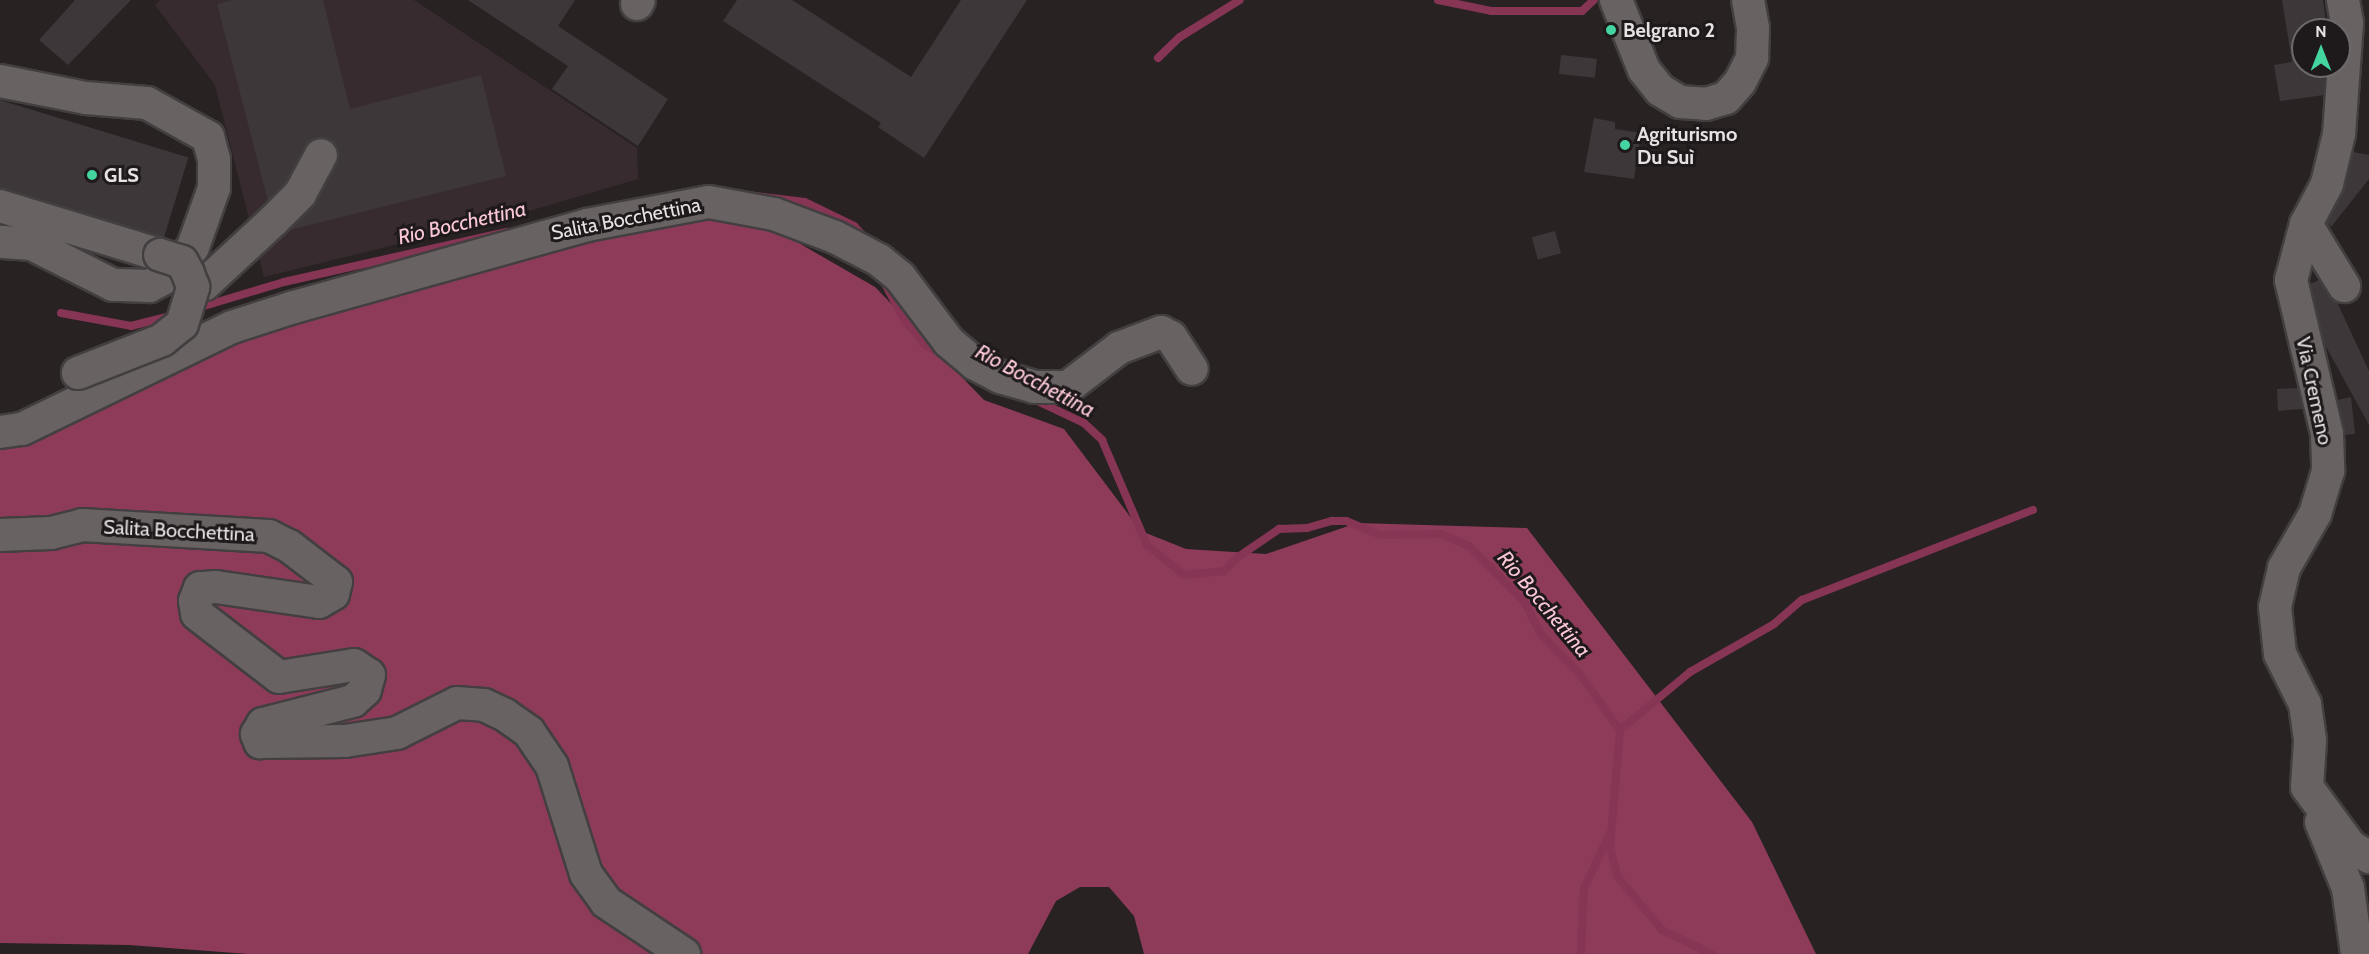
<!DOCTYPE html>
<meta charset="utf-8">
<style>
body{margin:0}
#map{position:relative;width:2369px;height:954px;overflow:hidden;background:#282223;font-family:Cabin,sans-serif}
div>[style]{position:absolute}
[style*='--x']{left:calc(var(--x)*1px);top:calc(var(--y)*1px);width:calc(var(--w)*1px);rotate:calc(var(--a)*1deg)}
.built>*{inset:0;background:#372b2f}
.forest>*{inset:0;background:#8e3b5a}
.stream>*{height:8px;margin:-4px;padding:0 4px;transform-origin:4px;border-radius:4px;background:#873554}
.building>*{inset:0;background:#3d3739;transform-origin:0 0}
.roads{filter:drop-shadow(2px 0 #433f40) drop-shadow(-2px 0 #433f40) drop-shadow(0 2px #433f40) drop-shadow(0 -2px #433f40)}
.minor>*{height:32px;margin:-16px;padding:0 16px;transform-origin:16px;border-radius:16px;background:#686263}
.bridges{filter:drop-shadow(2px 0 #433f40) drop-shadow(-2px 0 #433f40) drop-shadow(0 2px #433f40) drop-shadow(0 -2px #433f40)}
.minor-bridge>*{height:32px;margin:-16px;padding:0 16px;transform-origin:16px;border-radius:16px;background:#686263}
.dots>*{width:16px;height:16px;translate:-50% -50%;box-sizing:border-box;border:3px solid #1e191a;border-radius:50%}
span{translate:-50% -50%;white-space:nowrap;text-align:center;line-height:1.15;-webkit-text-stroke:6px #1e191a;paint-order:stroke}
.poi-label{font-size:20px;color:#e6e2e3;font-weight:700}
.left{translate:0 -50%;text-align:left}
.street-label{font-size:20px;color:#e6e2e3}
.water-label{font-size:21px;color:#f9c7d6;font-style:italic}
.north{position:absolute;left:2291px;top:18px;width:60px;height:60px;box-sizing:border-box;background:#1e191a;border:2px solid #6e696a;border-radius:50%;rotate:0deg;font-size:16px;font-weight:700;line-height:24px;text-align:center;color:#e6e2e3}
.north::after{content:'';display:block;margin:auto;width:21px;height:27px;background:#43d4a0;clip-path:polygon(50% 0,100% 100%,50% 72%,0 100%)}
</style>
<div id="map">
<div class="built">
<i style="clip-path:polygon(160px 0,414px 0,637px 148px,638px 179px,512px 216px,264px 277px,215px 85px,155px 5px)"></i>
</div>
<div class="forest">
<i style="clip-path:polygon(738px 208px,875px 287px,984px 400px,1064px 429px,1141px 531px,1186px 549px,1266px 554px,1357px 523px,1527px 528px,1752px 822px,1816px 954px,1144px 954px,1134px 916px,1109px 887px,1080px 887px,1056px 901px,1028px 954px,248px 954px,129px 945px,0 943px,0 443px,245px 332px,609px 227px)"></i>
</div>
<div class="stream">
<i style="--x:1438;--y:0;--w:54;--a:11.7"></i>
<i style="--x:1491;--y:11;--w:91;--a:0"></i>
<i style="--x:1582;--y:11;--w:16;--a:-43"></i>
<i style="--x:1158;--y:58;--w:30;--a:-44"></i>
<i style="--x:1180;--y:37;--w:70;--a:-31.7"></i>
<i style="--x:748;--y:195;--w:57;--a:7"></i>
<i style="--x:805;--y:202;--w:55;--a:26.1"></i>
<i style="--x:854;--y:226;--w:16;--a:47"></i>
<i style="--x:883;--y:280;--w:44;--a:61.7"></i>
<i style="--x:904;--y:319;--w:33;--a:51"></i>
<i style="--x:925;--y:345;--w:21;--a:28"></i>
<i style="--x:194;--y:309;--w:94;--a:-16.7"></i>
<i style="--x:284;--y:282;--w:228;--a:-12.7"></i>
<i style="--x:61;--y:313;--w:71;--a:10.5"></i>
<i style="--x:131;--y:326;--w:44;--a:-14.3"></i>
<i style="--x:1033;--y:399;--w:56;--a:25.2"></i>
<i style="--x:1084;--y:423;--w:25;--a:43"></i>
<i style="--x:1102;--y:440;--w:114;--a:66.8"></i>
<i style="--x:1147;--y:545;--w:48;--a:39"></i>
<i style="--x:1184;--y:575;--w:40;--a:-5.7"></i>
<i style="--x:1224;--y:571;--w:20;--a:-45"></i>
<i style="--x:1238;--y:557;--w:50;--a:-34.3"></i>
<i style="--x:1279;--y:529;--w:28;--a:-2"></i>
<i style="--x:1307;--y:528;--w:26;--a:-16"></i>
<i style="--x:1332;--y:521;--w:14;--a:0"></i>
<i style="--x:1346;--y:521;--w:38;--a:22"></i>
<i style="--x:1381;--y:535;--w:60;--a:-1"></i>
<i style="--x:1441;--y:534;--w:30;--a:23"></i>
<i style="--x:1469;--y:546;--w:78;--a:45"></i>
<i style="--x:1524;--y:601;--w:37;--a:63"></i>
<i style="--x:1541;--y:634;--w:53;--a:45.8"></i>
<i style="--x:1578;--y:672;--w:72;--a:54.1"></i>
<i style="--x:1620;--y:730;--w:117;--a:94.9"></i>
<i style="--x:1610;--y:847;--w:30;--a:76"></i>
<i style="--x:1617;--y:876;--w:70;--a:50.2"></i>
<i style="--x:1662;--y:930;--w:55;--a:25.6"></i>
<i style="--x:1620;--y:730;--w:91;--a:-39.6"></i>
<i style="--x:1690;--y:672;--w:97;--a:-29.7"></i>
<i style="--x:1774;--y:624;--w:37;--a:-41"></i>
<i style="--x:1802;--y:600;--w:248;--a:-21.3"></i>
<i style="--x:1581;--y:954;--w:65;--a:-87.4"></i>
<i style="--x:1584;--y:889;--w:60;--a:-65.2"></i>
</div>
<div class="building">
<i style="clip-path:polygon(75px 0,131px 0,68px 65px,39px 40px)"></i>
<i style="clip-path:polygon(232px 0,323px 0,350px 109px,481px 75px,506px 176px,289px 230px,316px 203px,339px 154px,329px 139px,311px 140px,285px 183px,268px 201px,217px 4px)"></i>
<i style="clip-path:polygon(468px 0,575px 0,558px 26px,668px 99px,638px 146px,552px 89px,568px 66px)"></i>
<i style="clip-path:polygon(737px 0,792px 0,911px 77px,961px 0,1027px 0,924px 158px,878px 127px,881px 123px,723px 21px)"></i>
<i style="clip-path:polygon(2282px 0,2323px 0,2327px 30px,2303px 30px,2303px 66px,2325px 66px,2324px 95px,2280px 101px,2274px 65px,2292px 62px)"></i>
<i style="left:1561px;top:55px;width:36px;height:19px;rotate:6deg"></i>
<i style="left:0;top:100px;width:197px;height:89px;rotate:17deg"></i>
<i style="clip-path:polygon(1594px 118px,1615px 122px,1615px 129px,1641px 133px,1634px 179px,1584px 172px)"></i>
<i style="clip-path:polygon(2353px 152px,2369px 155px,2369px 179px,2331px 227px,2327px 223px,2344px 188px)"></i>
<i style="left:1555px;top:231px;width:23px;height:24px;rotate:75deg"></i>
<i style="clip-path:polygon(2319px 280px,2337px 302px,2369px 371px,2369px 425px,2324px 343px,2310px 284px)"></i>
<i style="clip-path:polygon(2298px 388px,2303px 409px,2278px 411px,2277px 389px)"></i>
<i style="clip-path:polygon(2351px 397px,2355px 434px,2345px 435px,2337px 400px)"></i>
</div>
<div class="roads">
<div class="minor">
<i style="--x:1616;--y:0;--w:75;--a:68.2"></i>
<i style="--x:1644;--y:70;--w:26;--a:51"></i>
<i style="--x:1660;--y:90;--w:23;--a:31"></i>
<i style="--x:1680;--y:102;--w:26;--a:4"></i>
<i style="--x:1706;--y:104;--w:21;--a:-17"></i>
<i style="--x:1726;--y:98;--w:21;--a:-49"></i>
<i style="--x:1740;--y:82;--w:27;--a:-63"></i>
<i style="--x:1752;--y:58;--w:30;--a:-88"></i>
<i style="--x:1753;--y:28;--w:28;--a:-100"></i>
<i style="--x:2343;--y:0;--w:23;--a:80"></i>
<i style="--x:2347;--y:23;--w:111;--a:94.1"></i>
<i style="--x:2339;--y:134;--w:51;--a:103.5"></i>
<i style="--x:2327;--y:184;--w:45;--a:117.7"></i>
<i style="--x:2306;--y:224;--w:58;--a:105"></i>
<i style="--x:2291;--y:280;--w:158;--a:76.8"></i>
<i style="--x:2327;--y:434;--w:37;--a:88"></i>
<i style="--x:2328;--y:471;--w:45;--a:106.8"></i>
<i style="--x:2315;--y:514;--w:62;--a:119.9"></i>
<i style="--x:2284;--y:568;--w:40;--a:103"></i>
<i style="--x:2275;--y:607;--w:47;--a:83.9"></i>
<i style="--x:2280;--y:654;--w:56;--a:63.4"></i>
<i style="--x:2305;--y:704;--w:37;--a:82"></i>
<i style="--x:2310;--y:741;--w:46;--a:93.7"></i>
<i style="--x:2307;--y:787;--w:74;--a:53.7"></i>
<i style="--x:2351;--y:847;--w:21;--a:29"></i>
<i style="--x:637;--y:4;--w:4;--a:-63"></i>
<i style="--x:0;--y:81;--w:88;--a:11.2"></i>
<i style="--x:86;--y:98;--w:61;--a:4.7"></i>
<i style="--x:147;--y:103;--w:70;--a:29.1"></i>
<i style="--x:208;--y:137;--w:23;--a:75"></i>
<i style="--x:214;--y:159;--w:29;--a:90"></i>
<i style="--x:214;--y:188;--w:63;--a:109.6"></i>
<i style="--x:193;--y:247;--w:36;--a:129"></i>
<i style="--x:170;--y:275;--w:24;--a:152"></i>
<i style="--x:149;--y:286;--w:36;--a:-178"></i>
<i style="--x:113;--y:285;--w:91;--a:-153.2"></i>
<i style="--x:32;--y:244;--w:32;--a:-176"></i>
<i style="--x:0;--y:206;--w:167;--a:17"></i>
<i style="--x:2306;--y:224;--w:73;--a:58.5"></i>
<i style="--x:193;--y:287;--w:12;--a:-14"></i>
<i style="--x:205;--y:284;--w:93;--a:-42.8"></i>
<i style="--x:273;--y:221;--w:38;--a:-45"></i>
<i style="--x:300;--y:194;--w:44;--a:-61.7"></i>
<i style="--x:0;--y:432;--w:22;--a:-8"></i>
<i style="--x:22;--y:429;--w:233;--a:-25.9"></i>
<i style="--x:232;--y:327;--w:65;--a:-17.9"></i>
<i style="--x:294;--y:307;--w:304;--a:-15.6"></i>
<i style="--x:587;--y:225;--w:124;--a:-10.7"></i>
<i style="--x:709;--y:202;--w:66;--a:10.5"></i>
<i style="--x:774;--y:214;--w:65;--a:20.7"></i>
<i style="--x:835;--y:237;--w:50;--a:27.6"></i>
<i style="--x:879;--y:260;--w:27;--a:39"></i>
<i style="--x:900;--y:277;--w:81;--a:53"></i>
<i style="--x:949;--y:342;--w:34;--a:40"></i>
<i style="--x:975;--y:364;--w:28;--a:27"></i>
<i style="--x:1000;--y:377;--w:35;--a:16"></i>
<i style="--x:1034;--y:387;--w:34;--a:0"></i>
<i style="--x:1068;--y:387;--w:64;--a:-37.4"></i>
<i style="--x:1119;--y:348;--w:45;--a:-20.9"></i>
<i style="--x:1161;--y:332;--w:11;--a:27"></i>
<i style="--x:1171;--y:337;--w:38;--a:57"></i>
<i style="--x:0;--y:535;--w:51;--a:-2.2"></i>
<i style="--x:51;--y:533;--w:32;--a:-14"></i>
<i style="--x:82;--y:525;--w:187;--a:3.4"></i>
<i style="--x:269;--y:536;--w:22;--a:27"></i>
<i style="--x:289;--y:546;--w:59;--a:37.5"></i>
<i style="--x:336;--y:582;--w:12;--a:104"></i>
<i style="--x:333;--y:594;--w:16;--a:150"></i>
<i style="--x:319;--y:602;--w:104;--a:-171.7"></i>
<i style="--x:216;--y:587;--w:16;--a:176"></i>
<i style="--x:200;--y:588;--w:14;--a:111"></i>
<i style="--x:195;--y:601;--w:13;--a:81"></i>
<i style="--x:197;--y:614;--w:103;--a:37.5"></i>
<i style="--x:279;--y:677;--w:76;--a:-9.1"></i>
<i style="--x:354;--y:665;--w:18;--a:34"></i>
<i style="--x:369;--y:675;--w:16;--a:105"></i>
<i style="--x:365;--y:690;--w:16;--a:137"></i>
<i style="--x:353;--y:701;--w:93;--a:165.7"></i>
<i style="--x:263;--y:724;--w:12;--a:121"></i>
<i style="--x:257;--y:734;--w:9;--a:69"></i>
<i style="--x:260;--y:742;--w:85;--a:-0.7"></i>
<i style="--x:345;--y:741;--w:53;--a:-8.7"></i>
<i style="--x:397;--y:733;--w:67;--a:-26.6"></i>
<i style="--x:457;--y:703;--w:27;--a:4"></i>
<i style="--x:484;--y:705;--w:23;--a:25"></i>
<i style="--x:505;--y:715;--w:29;--a:35"></i>
<i style="--x:529;--y:732;--w:41;--a:55.9"></i>
<i style="--x:552;--y:766;--w:113;--a:72.5"></i>
<i style="--x:586;--y:874;--w:34;--a:54"></i>
<i style="--x:606;--y:902;--w:94;--a:33.7"></i>
<i style="--x:2321;--y:822;--w:71;--a:67.8"></i>
<i style="--x:2348;--y:888;--w:67;--a:82.2"></i>
</div>
</div>
<div class="bridges">
<div class="minor-bridge">
<i style="--x:78;--y:373;--w:90;--a:-21.4"></i>
<i style="--x:162;--y:340;--w:26;--a:-39"></i>
<i style="--x:182;--y:324;--w:39;--a:-73"></i>
<i style="--x:193;--y:287;--w:15;--a:-110"></i>
<i style="--x:188;--y:273;--w:13;--a:-119"></i>
<i style="--x:182;--y:262;--w:23;--a:-162"></i>
</div>
</div>
<div class="dots">
<i style="left:1611px;top:30px;background:#43d4a0"></i>
<i style="left:1625px;top:145px;background:#43d4a0"></i>
<i style="left:92px;top:175px;background:#43d4a0"></i>
</div>
<div class="poi-label">
<span class="left" style="left:1623px;top:30px">Belgrano 2</span>
<span class="left" style="left:1637px;top:146px">Agriturismo<br>Du Suì</span>
<span class="left" style="left:104px;top:175px">GLS</span>
</div>
<div class="street-label">
<span style="left:626px;top:219px;rotate:-11deg">Salita Bocchettina</span>
<span style="left:2314px;top:391px;rotate:78deg">Via Cremeno</span>
<span style="left:179px;top:531px;rotate:3deg">Salita Bocchettina</span>
</div>
<div class="water-label">
<span style="left:462px;top:223px;rotate:-13deg">Rio Bocchettina</span>
<span style="left:1035px;top:381px;rotate:28deg">Rio Bocchettina</span>
<span style="left:1544px;top:604px;rotate:50deg">Rio Bocchettina</span>
</div>
<div class="north">N</div>
</div>
